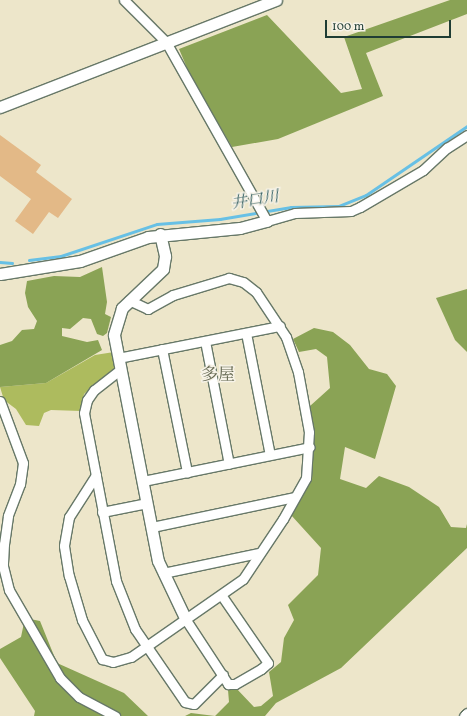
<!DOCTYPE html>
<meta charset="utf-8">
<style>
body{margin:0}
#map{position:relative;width:467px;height:716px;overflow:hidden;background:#ede6ca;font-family:Vollkorn,"Noto Serif JP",serif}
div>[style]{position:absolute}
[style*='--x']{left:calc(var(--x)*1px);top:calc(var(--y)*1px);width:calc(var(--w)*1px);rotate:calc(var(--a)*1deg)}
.green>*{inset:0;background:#adbb5e}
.forest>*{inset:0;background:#8aa355}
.stream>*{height:2.5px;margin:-1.25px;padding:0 1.25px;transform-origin:1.25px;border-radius:1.25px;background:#67c0e5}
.building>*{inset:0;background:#e3b987}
.roads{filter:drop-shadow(1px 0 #677868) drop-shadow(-1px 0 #677868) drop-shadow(0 1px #677868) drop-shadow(0 -1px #677868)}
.minor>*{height:9px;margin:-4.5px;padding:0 4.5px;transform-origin:4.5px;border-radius:4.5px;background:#fff}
.tertiary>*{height:11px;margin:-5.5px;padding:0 5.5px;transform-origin:5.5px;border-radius:5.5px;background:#fff}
span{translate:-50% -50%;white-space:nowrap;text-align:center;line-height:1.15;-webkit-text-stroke:3px #f7f3e8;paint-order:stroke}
.water-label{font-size:16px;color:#315e60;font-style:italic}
.quarter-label{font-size:17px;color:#646851}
.scale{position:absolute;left:325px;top:20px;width:126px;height:18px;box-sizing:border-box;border:2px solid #1f3d34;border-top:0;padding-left:5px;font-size:12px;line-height:14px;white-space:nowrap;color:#1f3d34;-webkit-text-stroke:3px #f7f3e8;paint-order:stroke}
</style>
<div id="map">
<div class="green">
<i style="clip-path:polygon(114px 352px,115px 368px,84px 394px,81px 411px,51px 410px,44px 413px,39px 426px,26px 425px,16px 409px,4px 400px,0 387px,46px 383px,95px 355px)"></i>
</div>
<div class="forest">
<i style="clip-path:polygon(450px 0,467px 0,467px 14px,366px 53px,383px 96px,278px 139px,232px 147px,190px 75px,179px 49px,267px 15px,341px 93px,362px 89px,344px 37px)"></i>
<i style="clip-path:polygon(102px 267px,107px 302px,105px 314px,111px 317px,107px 333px,103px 336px,97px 334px,91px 319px,83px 318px,70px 329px,62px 328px,62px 336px,87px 342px,98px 340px,102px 350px,46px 383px,0 387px,0 345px,12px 341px,22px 330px,34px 329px,37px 321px,28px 307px,25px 293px,27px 281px,54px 276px,80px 277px)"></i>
<i style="clip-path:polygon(467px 289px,467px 352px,455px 340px,436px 298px)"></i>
<i style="clip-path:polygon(314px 328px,333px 332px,350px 345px,369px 369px,387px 374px,396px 386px,375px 459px,345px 447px,340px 479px,366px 488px,379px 476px,409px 487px,439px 507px,451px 527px,466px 528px,467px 524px,467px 548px,341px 668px,276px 703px,265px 716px,185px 716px,191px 713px,215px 716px,229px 702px,228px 690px,235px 687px,254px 707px,261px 706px,273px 696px,269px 672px,281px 662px,284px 638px,294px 620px,288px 605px,318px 575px,321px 548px,291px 515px,312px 480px,313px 444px,310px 406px,330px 388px,327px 357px,316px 349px,299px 352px,293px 339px)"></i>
<i style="clip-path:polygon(25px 618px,40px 621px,57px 663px,124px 693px,148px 716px,34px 716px,35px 711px,0 658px,0 649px,21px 637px)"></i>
</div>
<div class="stream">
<i style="--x:29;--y:260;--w:32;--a:-7"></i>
<i style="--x:61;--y:256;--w:101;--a:-18.4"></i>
<i style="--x:157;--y:224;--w:63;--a:-4.5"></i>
<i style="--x:220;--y:219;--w:72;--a:-9.6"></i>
<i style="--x:291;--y:207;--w:48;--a:-1.2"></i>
<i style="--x:339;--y:206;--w:29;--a:-22"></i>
<i style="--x:366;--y:195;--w:122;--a:-34.3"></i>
<i style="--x:0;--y:262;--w:12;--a:5"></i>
</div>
<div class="building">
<i style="clip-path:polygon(0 135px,41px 165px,36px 172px,72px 199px,58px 218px,49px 212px,33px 234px,15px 221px,31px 199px,0 176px)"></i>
</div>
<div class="roads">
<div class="minor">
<i style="--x:124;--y:0;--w:59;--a:45"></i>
<i style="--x:166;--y:42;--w:206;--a:60.6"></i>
<i style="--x:267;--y:221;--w:29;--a:-16"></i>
<i style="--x:295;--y:213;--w:56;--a:-2"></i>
<i style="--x:351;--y:211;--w:10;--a:-24"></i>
<i style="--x:360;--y:207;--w:73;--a:-30.4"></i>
<i style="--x:423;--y:170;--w:33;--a:-43"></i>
<i style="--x:447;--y:148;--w:24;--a:-33"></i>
<i style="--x:246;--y:333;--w:124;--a:78.9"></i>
<i style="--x:205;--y:341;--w:125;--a:79"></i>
<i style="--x:162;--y:349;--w:126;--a:78.5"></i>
<i style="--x:118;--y:358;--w:165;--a:-11.2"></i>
<i style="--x:121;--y:369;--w:34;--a:142"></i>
<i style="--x:94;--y:390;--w:12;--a:125"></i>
<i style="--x:87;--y:400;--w:13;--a:103"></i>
<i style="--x:84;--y:413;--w:171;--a:79.2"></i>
<i style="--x:116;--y:581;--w:52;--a:68.4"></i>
<i style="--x:135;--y:629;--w:88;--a:55.6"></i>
<i style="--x:185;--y:702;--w:9;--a:13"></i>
<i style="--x:194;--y:704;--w:41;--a:-45"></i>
<i style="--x:0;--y:401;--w:66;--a:69.6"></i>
<i style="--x:23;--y:463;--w:21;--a:98"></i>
<i style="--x:20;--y:484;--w:34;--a:111"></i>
<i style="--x:8;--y:516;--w:28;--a:98"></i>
<i style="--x:4;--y:544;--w:22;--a:93"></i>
<i style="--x:3;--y:566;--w:25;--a:76"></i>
<i style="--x:9;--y:590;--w:102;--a:59.9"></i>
<i style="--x:60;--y:678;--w:27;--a:45"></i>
<i style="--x:79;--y:697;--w:41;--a:27.8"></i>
<i style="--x:96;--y:475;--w:50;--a:122.7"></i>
<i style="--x:69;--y:517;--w:29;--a:100"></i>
<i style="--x:64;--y:546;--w:30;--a:81"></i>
<i style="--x:69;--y:576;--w:46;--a:73.5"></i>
<i style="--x:82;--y:620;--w:44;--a:62.9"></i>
<i style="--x:102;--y:659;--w:11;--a:15"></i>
<i style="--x:113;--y:662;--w:19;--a:-16"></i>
<i style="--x:131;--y:657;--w:136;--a:-34.9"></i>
<i style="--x:243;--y:579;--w:72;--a:-56.3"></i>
<i style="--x:283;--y:519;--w:47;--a:-60.7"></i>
<i style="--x:306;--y:478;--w:46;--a:-86.3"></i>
<i style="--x:309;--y:432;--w:61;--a:-100.4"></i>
<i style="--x:298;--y:372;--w:37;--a:-109"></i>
<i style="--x:286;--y:337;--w:54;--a:-123.7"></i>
<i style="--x:256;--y:292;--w:16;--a:-142"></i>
<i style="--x:243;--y:282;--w:15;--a:-164"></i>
<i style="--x:229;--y:278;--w:59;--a:163.1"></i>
<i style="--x:173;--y:295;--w:29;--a:151"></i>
<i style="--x:148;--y:309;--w:21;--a:-155"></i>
<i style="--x:143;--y:481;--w:170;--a:-11.5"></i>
<i style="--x:102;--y:512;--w:46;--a:-11.3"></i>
<i style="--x:152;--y:527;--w:145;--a:-11.9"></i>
<i style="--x:163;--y:573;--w:98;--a:-11.8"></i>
<i style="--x:186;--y:620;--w:77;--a:56.7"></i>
<i style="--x:228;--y:684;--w:7;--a:0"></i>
<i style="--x:235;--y:684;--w:30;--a:-30"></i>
<i style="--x:261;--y:669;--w:9;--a:-41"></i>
<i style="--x:268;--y:663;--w:81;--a:-124.5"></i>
</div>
<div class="tertiary">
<i style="--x:0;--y:107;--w:296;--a:-21.2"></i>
<i style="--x:160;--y:234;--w:23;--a:77"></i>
<i style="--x:165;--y:256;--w:13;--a:99"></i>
<i style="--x:163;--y:269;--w:57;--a:136.4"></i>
<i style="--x:122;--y:308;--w:28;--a:107"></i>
<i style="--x:114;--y:335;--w:230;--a:79"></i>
<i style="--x:158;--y:561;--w:65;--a:64.6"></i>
<i style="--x:0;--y:274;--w:81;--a:-9.2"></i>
<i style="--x:80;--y:261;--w:72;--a:-19.4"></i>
<i style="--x:148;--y:237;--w:92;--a:-5.6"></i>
<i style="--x:240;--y:228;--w:28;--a:-15"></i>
<i style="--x:465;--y:716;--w:3;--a:-45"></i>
</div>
</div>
<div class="water-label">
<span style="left:255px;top:201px;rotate:-9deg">井口川</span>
</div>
<div class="quarter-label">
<span style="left:218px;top:376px">多屋</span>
</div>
<div class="scale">100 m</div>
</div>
